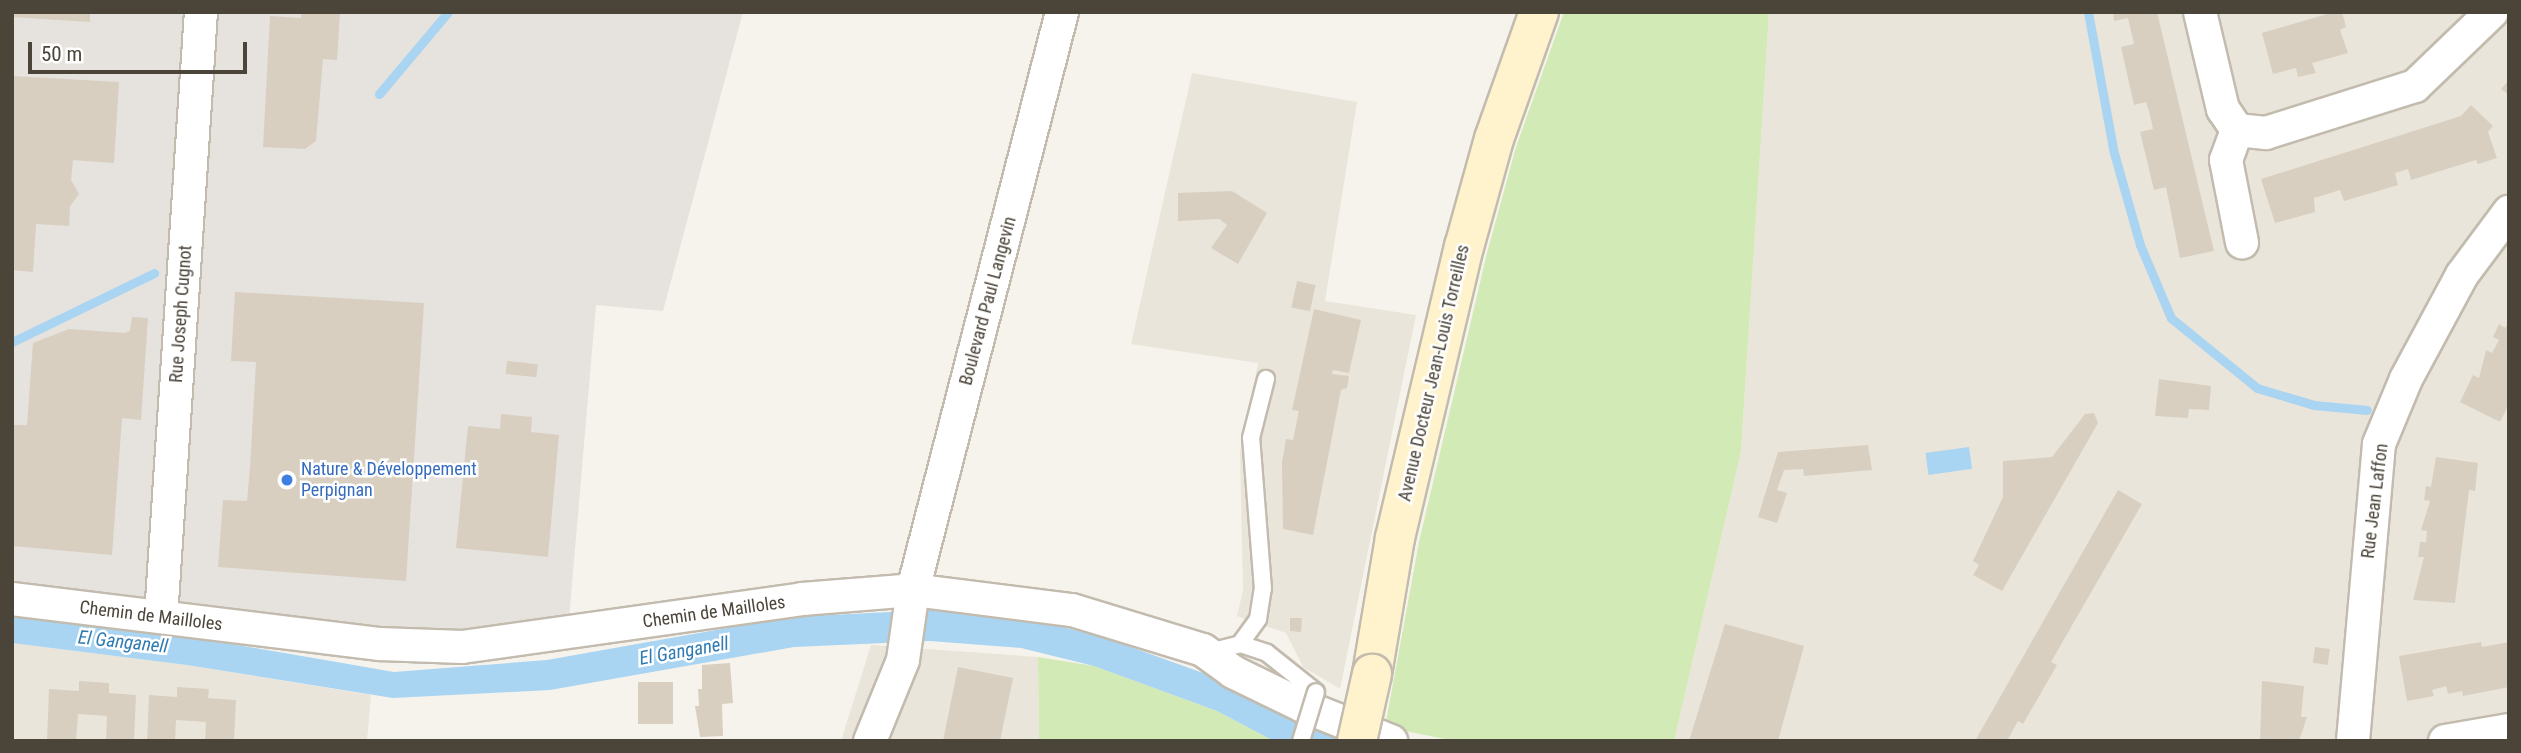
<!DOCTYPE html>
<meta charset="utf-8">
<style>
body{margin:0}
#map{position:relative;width:2521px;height:753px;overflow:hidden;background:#f6f3ec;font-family:"Roboto Condensed",sans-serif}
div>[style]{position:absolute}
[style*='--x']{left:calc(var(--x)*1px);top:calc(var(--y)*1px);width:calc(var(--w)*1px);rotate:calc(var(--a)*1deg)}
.residential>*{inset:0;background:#eae5da}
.industrial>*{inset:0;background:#e6e2dd}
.green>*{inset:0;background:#d2eab5}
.water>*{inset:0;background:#a9d4f2;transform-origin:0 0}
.stream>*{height:9px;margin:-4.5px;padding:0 4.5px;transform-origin:4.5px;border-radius:4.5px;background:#a9d4f2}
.building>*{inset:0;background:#d8cfc1;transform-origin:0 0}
.roads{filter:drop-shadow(2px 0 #c2bbae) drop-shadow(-2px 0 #c2bbae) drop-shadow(0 2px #c2bbae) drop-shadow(0 -2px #c2bbae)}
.service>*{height:16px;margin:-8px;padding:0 8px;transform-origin:8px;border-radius:8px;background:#fff}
.minor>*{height:32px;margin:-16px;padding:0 16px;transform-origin:16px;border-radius:16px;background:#fff}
.secondary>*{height:38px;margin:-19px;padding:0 19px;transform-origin:19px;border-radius:19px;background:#fff3cd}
.bridges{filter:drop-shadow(2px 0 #c2bbae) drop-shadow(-2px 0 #c2bbae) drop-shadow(0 2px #c2bbae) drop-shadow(0 -2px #c2bbae)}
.service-bridge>*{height:16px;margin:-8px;padding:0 8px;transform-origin:8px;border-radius:8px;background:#fff}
.secondary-bridge>*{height:38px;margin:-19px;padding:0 19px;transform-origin:19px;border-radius:19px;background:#fff3cd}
.dots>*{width:19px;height:19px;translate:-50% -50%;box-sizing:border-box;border:4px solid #fff;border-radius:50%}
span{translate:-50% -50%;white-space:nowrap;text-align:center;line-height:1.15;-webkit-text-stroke:5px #fff;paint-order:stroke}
.street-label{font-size:18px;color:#4b4439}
.shop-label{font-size:18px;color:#366cbe}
.left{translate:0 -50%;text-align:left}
.water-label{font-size:19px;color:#2e7ab2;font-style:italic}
.frame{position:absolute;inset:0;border:14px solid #4b4439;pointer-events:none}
.scale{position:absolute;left:28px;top:42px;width:219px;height:32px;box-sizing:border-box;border:4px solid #4b4439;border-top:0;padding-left:9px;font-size:21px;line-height:24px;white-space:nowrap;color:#4b4439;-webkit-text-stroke:5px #fff;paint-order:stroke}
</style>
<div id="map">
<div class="residential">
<i style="clip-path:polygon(1769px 12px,2509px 12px,2509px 741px,1674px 741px,1741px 452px)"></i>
<i style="clip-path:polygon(1192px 73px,1357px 102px,1325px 301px,1416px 315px,1340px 689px,1303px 667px,1286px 633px,1237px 616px,1243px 590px,1240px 452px,1258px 363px,1131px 344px)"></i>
<i style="clip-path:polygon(12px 643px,187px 665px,371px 695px,367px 741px,12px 741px)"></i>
<i style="clip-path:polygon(871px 645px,1038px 657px,1039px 741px,841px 741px)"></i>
</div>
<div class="industrial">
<i style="clip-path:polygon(12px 12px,743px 12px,663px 311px,596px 305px,569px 619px,461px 632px,381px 629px,12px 584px)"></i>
</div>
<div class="green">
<i style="clip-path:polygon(1564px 12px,1769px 12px,1741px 452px,1674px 741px,1455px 741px,1385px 727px,1419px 542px,1487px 253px,1516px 147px)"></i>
<i style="clip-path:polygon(1038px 657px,1094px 666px,1217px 711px,1274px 741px,1039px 741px)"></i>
</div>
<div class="water">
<i style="left:1969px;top:447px;width:22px;height:44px;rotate:82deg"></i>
<i style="clip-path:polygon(931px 610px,1026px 618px,1103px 637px,1228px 682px,1355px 741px,1274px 741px,1217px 711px,1094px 666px,1021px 648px,930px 641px,794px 647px,550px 690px,393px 698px,187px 665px,12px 643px,12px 616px,191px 637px,394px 672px,547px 660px,790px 617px)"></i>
</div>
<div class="stream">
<i style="--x:2088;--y:12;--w:143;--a:79.6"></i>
<i style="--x:2114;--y:153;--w:96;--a:74.2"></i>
<i style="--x:2140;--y:245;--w:79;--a:67"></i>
<i style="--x:2171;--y:318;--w:111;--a:39.1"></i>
<i style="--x:2257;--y:388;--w:59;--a:16.6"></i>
<i style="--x:2314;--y:405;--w:53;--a:5.4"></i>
<i style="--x:379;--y:94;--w:107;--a:-49.9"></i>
<i style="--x:12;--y:342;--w:158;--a:-25.9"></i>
</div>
<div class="building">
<i style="clip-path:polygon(12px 12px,90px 12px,90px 22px,12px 17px)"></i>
<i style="clip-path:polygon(301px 12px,340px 12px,337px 60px,323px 59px,316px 141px,305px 149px,263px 147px,270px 16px,301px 18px)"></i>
<i style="clip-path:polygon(2113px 12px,2157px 12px,2214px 251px,2180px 258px,2166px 187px,2154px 190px,2140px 132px,2153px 129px,2150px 115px,2146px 102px,2134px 105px,2121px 47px,2134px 44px,2128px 18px,2114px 21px)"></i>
<i style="clip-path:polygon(2334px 12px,2342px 12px,2346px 27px,2340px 30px,2348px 53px,2312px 63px,2316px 73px,2298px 77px,2296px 68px,2273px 74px,2262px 33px)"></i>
<i style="clip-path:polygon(12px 76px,119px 82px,114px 163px,73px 160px,71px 180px,79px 194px,70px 206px,69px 226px,36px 224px,33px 272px,12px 270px)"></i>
<i style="clip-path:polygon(2509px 80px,2509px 95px,2501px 89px)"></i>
<i style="clip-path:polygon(2471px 105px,2493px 126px,2488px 132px,2497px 158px,2478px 164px,2476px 160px,2411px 180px,2408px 169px,2395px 173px,2398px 185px,2344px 201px,2340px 190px,2314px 198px,2315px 212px,2275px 223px,2261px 179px,2461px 116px)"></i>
<i style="clip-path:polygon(1232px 191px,1267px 213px,1238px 264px,1211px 248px,1227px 225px,1219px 219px,1178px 221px,1178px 193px)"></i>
<i style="left:1297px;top:281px;width:19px;height:27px;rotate:12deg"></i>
<i style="clip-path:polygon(235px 292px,424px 303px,406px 581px,218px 567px,223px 500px,247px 501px,250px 468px,256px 362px,231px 361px)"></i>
<i style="clip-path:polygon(1314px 309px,1361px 320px,1349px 373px,1333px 370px,1332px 374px,1349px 376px,1347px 388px,1341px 390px,1313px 535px,1283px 529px,1282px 462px,1286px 439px,1293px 440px,1299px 411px,1292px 410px)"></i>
<i style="clip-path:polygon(132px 317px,148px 318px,141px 420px,122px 418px,112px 555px,12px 546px,12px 425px,27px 425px,33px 343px,69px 329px,125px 333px,130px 331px)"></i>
<i style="clip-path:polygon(2509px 321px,2509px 404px,2500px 422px,2460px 402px,2473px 375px,2479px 378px,2486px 350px,2492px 353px,2499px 340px,2493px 337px,2499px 324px,2505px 328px)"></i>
<i style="left:507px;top:361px;width:31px;height:13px;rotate:6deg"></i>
<i style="clip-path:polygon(2159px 379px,2211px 386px,2209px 410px,2189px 409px,2188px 418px,2155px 416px)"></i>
<i style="clip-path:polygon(2094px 413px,2098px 423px,2002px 591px,1973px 575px,1979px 565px,1973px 561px,2003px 497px,2003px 461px,2052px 457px,2085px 414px)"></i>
<i style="clip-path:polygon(501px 414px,532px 417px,531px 432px,559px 435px,548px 557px,456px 548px,468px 426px,500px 429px)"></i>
<i style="clip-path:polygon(1868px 445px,1872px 470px,1804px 476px,1803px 469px,1784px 470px,1777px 490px,1787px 493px,1777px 523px,1758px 517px,1778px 452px)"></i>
<i style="clip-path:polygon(2436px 457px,2478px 463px,2475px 491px,2469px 490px,2455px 603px,2413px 600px,2424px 557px,2418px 557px,2420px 542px,2426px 542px,2427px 531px,2421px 530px,2430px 501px,2424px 500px,2426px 486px,2431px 487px)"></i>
<i style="clip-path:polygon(2118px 490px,2142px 504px,2051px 662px,2057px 665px,2023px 724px,2018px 721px,2007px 741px,1975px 741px)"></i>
<i style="clip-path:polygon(1290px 618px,1302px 618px,1301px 632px,1290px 631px)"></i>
<i style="clip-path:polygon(1725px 624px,1804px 646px,1778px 741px,1689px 741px)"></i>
<i style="clip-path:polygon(2481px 642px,2482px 647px,2509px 642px,2509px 687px,2463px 696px,2462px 691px,2448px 694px,2446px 686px,2432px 690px,2434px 696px,2407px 701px,2399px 656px)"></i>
<i style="left:2315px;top:647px;width:15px;height:16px;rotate:8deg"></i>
<i style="clip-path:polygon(730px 663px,733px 703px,722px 704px,723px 736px,700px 737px,695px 706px,699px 706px,698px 689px,702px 689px,702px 665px)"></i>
<i style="clip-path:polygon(958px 667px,1013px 678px,1000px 741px,943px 741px)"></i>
<i style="clip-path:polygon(79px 681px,109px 683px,109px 693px,136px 695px,134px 741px,106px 741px,107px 716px,78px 714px,76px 741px,47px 741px,49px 689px,79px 691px)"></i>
<i style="clip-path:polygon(2262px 681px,2304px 686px,2301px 717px,2307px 717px,2299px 741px,2260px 741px)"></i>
<i style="left:673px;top:682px;width:42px;height:35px;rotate:90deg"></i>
<i style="clip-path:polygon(177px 687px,209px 689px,208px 698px,236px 700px,234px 741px,205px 741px,206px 722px,176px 720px,175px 741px,147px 741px,149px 695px,177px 697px)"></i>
</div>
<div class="roads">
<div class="service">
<i style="--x:1240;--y:644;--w:28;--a:18"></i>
<i style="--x:1267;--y:653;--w:63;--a:38.5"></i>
<i style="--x:1209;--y:652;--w:32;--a:-14"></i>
<i style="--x:1240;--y:644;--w:31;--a:-54"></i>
<i style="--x:1258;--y:619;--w:30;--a:-81"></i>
<i style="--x:1263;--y:589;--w:151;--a:-94.5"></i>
<i style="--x:1251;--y:438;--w:61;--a:-75.7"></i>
</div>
<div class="minor">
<i style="--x:2200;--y:12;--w:100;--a:76.7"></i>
<i style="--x:2223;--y:109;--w:25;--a:56"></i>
<i style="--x:2237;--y:130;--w:32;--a:110"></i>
<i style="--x:2226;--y:160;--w:84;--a:79"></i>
<i style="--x:2237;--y:130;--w:29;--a:6"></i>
<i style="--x:2266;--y:133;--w:156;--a:-17.5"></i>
<i style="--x:2415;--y:86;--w:107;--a:-43.9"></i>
<i style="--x:12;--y:599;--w:371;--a:7"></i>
<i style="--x:380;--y:644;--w:82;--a:2.1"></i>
<i style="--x:462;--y:647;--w:343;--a:-8"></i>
<i style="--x:802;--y:599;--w:111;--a:-4.6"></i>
<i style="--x:913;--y:590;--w:160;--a:7.2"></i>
<i style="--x:1072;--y:610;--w:137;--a:17"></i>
<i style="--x:1203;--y:650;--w:37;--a:36"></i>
<i style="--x:1233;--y:672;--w:78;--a:25.9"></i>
<i style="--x:1303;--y:706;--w:95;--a:21.7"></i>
<i style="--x:161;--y:617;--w:606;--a:-86.22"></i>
<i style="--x:870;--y:741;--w:87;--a:-67.8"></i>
<i style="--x:903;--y:660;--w:71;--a:-81.9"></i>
<i style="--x:913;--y:590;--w:597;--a:-75.54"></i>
<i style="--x:2353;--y:741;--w:298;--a:-85"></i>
<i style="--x:2379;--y:444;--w:70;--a:-67.4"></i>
<i style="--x:2406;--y:379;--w:118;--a:-61.7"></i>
<i style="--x:2462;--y:275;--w:79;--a:-53.3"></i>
<i style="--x:2445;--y:741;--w:65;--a:-9.8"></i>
</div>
<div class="secondary">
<i style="--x:1372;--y:674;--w:138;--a:-80.4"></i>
<i style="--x:1395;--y:538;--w:299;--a:-76.7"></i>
<i style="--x:1464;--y:247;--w:112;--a:-74.5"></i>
<i style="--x:1494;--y:139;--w:135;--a:-70.5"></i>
</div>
</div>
<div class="bridges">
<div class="service-bridge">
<i style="--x:1301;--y:741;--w:51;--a:-73"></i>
</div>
<div class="secondary-bridge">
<i style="--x:1357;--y:741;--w:69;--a:-77.4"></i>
</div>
</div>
<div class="dots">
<i style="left:287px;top:480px;background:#3f7fe0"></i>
</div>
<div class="street-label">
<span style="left:988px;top:301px;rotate:-75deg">Boulevard Paul Langevin</span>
<span style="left:181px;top:314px;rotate:-86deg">Rue Joseph Cugnot</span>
<span style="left:1434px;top:373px;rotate:-77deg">Avenue Docteur Jean-Louis Torreilles</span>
<span style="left:2375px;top:501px;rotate:-83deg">Rue Jean Laffon</span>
<span style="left:714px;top:612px;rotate:-8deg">Chemin de Mailloles</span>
<span style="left:151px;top:616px;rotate:7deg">Chemin de Mailloles</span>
</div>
<div class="shop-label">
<span class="left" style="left:301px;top:480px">Nature &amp; Développement<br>Perpignan</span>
</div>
<div class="water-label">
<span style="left:123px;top:642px;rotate:6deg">El Ganganell</span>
<span style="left:684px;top:651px;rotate:-10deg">El Ganganell</span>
</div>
<div class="frame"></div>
<div class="scale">50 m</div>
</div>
